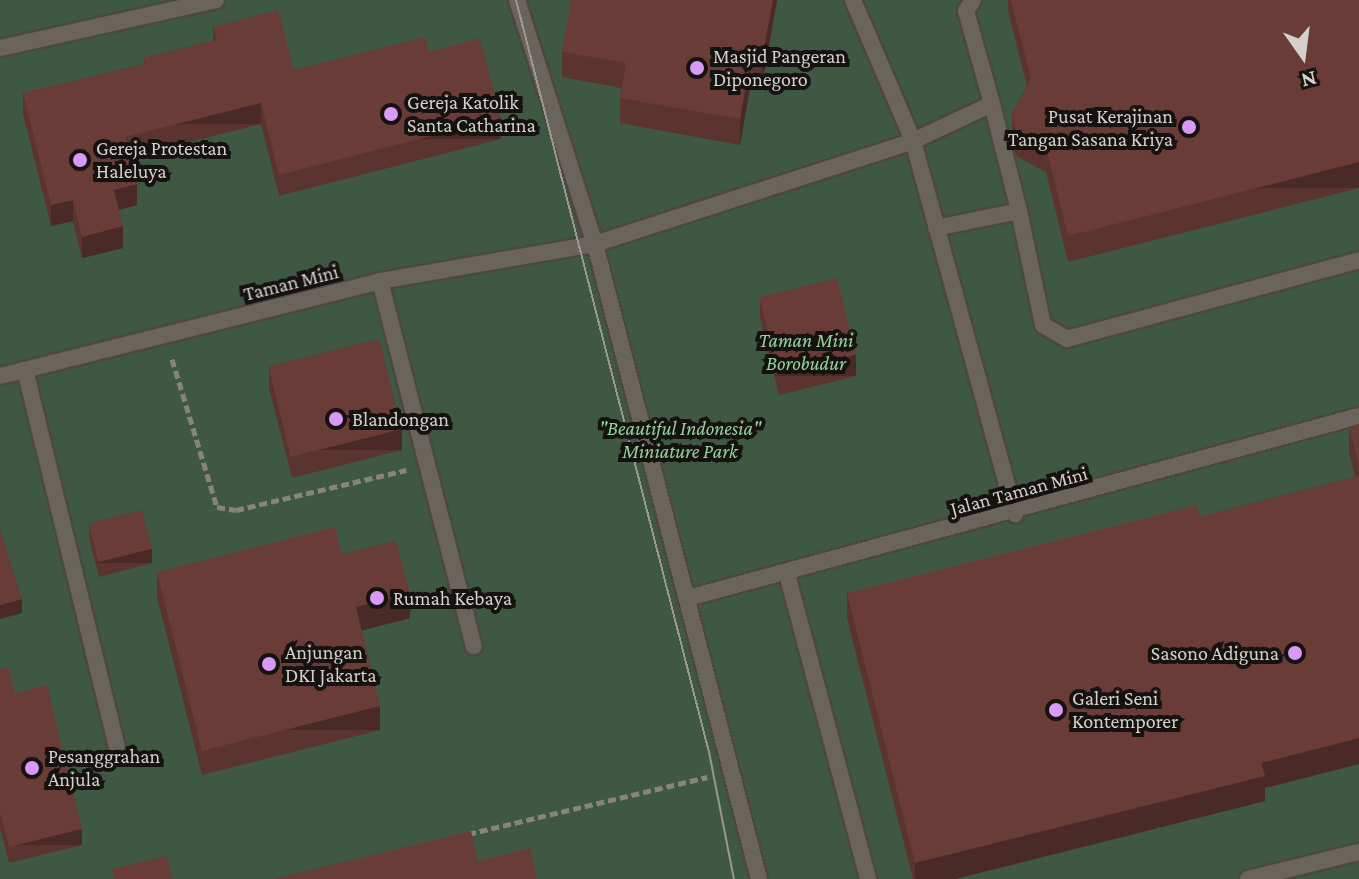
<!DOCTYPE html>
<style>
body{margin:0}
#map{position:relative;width:1359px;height:879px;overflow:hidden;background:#2f2923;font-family:"Crimson Pro",serif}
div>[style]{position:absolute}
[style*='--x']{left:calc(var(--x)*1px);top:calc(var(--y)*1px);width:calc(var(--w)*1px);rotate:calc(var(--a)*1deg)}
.green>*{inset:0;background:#3e5843;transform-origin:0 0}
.path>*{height:5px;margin-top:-2.5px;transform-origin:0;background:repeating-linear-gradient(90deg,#88837e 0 8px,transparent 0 12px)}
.roads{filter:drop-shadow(2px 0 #4c4743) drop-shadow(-2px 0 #4c4743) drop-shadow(0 2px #4c4743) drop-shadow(0 -2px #4c4743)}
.lane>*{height:16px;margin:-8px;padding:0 8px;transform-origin:8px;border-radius:8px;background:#6b645d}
.tram>*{height:2px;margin:-1px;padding:0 1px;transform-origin:1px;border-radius:1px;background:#9a9691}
.wall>*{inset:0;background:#5b342f}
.shaded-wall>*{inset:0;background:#4a2a26;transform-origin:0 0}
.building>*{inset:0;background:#6a3c37;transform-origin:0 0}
.dots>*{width:22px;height:22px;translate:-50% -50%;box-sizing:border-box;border:4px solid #151210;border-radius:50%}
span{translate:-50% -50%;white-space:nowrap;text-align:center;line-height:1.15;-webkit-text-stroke:8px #151210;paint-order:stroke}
.poi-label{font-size:20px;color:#d4d0cd}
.left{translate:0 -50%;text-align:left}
.right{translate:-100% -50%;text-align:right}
.street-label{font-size:20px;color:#d4d0cd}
.park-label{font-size:20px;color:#94d2a0;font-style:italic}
.north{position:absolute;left:1263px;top:16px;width:80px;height:80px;-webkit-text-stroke:6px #151210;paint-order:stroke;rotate:166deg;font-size:22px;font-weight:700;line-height:32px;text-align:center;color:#d4d0cd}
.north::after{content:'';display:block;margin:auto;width:28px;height:36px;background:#d4d0cd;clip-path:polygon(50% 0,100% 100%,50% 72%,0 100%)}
</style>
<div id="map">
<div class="green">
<i style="left:0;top:0;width:1359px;height:879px"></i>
</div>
<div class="path">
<i style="--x:172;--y:359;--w:155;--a:73.1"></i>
<i style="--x:217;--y:507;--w:19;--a:9"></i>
<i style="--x:236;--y:510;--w:175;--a:-13.2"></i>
<i style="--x:468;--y:834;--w:246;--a:-13.4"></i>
</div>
<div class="roads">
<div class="lane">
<i style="--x:517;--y:0;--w:256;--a:72.3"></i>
<i style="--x:595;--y:244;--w:656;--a:75.52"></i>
<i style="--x:853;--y:0;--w:153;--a:66.9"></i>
<i style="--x:913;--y:141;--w:387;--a:74.7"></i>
<i style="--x:0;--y:48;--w:221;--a:-12.5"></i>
<i style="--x:992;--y:104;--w:110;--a:75.8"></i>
<i style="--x:936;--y:228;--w:85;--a:-11.6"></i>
<i style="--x:1019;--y:211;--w:116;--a:78.1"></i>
<i style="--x:1043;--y:325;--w:28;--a:30"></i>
<i style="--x:1067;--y:339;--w:302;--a:-15.1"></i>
<i style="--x:380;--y:281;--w:377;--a:75.6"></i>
<i style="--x:25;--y:370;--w:387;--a:76.3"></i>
<i style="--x:0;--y:376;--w:392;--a:-14"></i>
<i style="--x:380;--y:281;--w:218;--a:-9.8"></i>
<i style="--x:595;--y:244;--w:334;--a:-17.9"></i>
<i style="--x:913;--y:141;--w:87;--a:-25.1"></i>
<i style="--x:992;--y:104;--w:97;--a:-105.6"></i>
<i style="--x:966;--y:11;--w:13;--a:-58"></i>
<i style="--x:787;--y:574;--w:316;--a:75.1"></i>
<i style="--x:688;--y:598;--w:695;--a:-15.18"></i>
<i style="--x:1248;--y:879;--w:114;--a:-13.7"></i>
</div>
</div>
<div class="tram">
<i style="--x:516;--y:0;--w:776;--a:75.61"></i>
<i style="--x:709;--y:752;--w:129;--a:78.9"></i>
</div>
<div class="wall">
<i style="clip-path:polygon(777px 0,762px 84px,751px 82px,740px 145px,620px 123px,620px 98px,621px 88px,562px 77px,562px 52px)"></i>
<i style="clip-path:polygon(1008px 0,1359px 0,1359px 188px,1068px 262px,1046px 172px,1016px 156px,1012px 138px,1012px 113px,1027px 86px,1008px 11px)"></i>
<i style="clip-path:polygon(213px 27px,294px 70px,429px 52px,501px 139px,279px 196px,261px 124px,130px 157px,137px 205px,119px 210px,123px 248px,82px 258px,73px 221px,51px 226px,23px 114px,23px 93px,144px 64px,144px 58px,213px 41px)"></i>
<i style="clip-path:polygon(760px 298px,856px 376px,779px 395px,760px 318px)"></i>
<i style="clip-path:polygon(269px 367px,402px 450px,292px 478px,269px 388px)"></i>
<i style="clip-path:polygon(1359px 424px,1359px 764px,1265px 788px,1265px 801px,955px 879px,913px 879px,847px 619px,847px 593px,1199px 517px,1355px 477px,1349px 452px,1349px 427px)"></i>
<i style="clip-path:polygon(89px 523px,152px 563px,99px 577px,89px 538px)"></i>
<i style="clip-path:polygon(342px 554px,410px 618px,361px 630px,380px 730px,202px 775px,157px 597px,157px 572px)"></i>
<i style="clip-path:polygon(0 669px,15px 693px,82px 845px,9px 863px,1px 831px,0 832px)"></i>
</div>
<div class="shaded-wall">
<i style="clip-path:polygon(773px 0,777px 0,762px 84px,762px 58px)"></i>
<i style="clip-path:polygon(751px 56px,751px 82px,740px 145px,740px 119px)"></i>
<i style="left:261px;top:103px;width:21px;height:140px;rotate:90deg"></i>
<i style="left:501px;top:118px;width:21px;height:229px;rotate:90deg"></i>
<i style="left:1359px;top:162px;width:26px;height:300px;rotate:90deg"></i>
<i style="clip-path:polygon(137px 184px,137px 205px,114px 211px,114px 190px)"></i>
<i style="clip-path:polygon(73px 200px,73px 221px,51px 226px,51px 205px)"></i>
<i style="clip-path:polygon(123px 226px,123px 248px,82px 258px,82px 237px)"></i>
<i style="left:856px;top:355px;width:21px;height:79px;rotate:90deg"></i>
<i style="left:402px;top:429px;width:21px;height:114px;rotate:90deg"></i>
<i style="left:152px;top:549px;width:14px;height:55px;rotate:90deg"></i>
<i style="clip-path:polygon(410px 593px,410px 618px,356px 632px,356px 607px)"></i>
<i style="clip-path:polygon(22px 599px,22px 613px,0 619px,0 605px)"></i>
<i style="left:380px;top:706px;width:24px;height:184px;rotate:90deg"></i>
<i style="clip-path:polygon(1359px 738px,1359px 764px,1265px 788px,1265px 801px,955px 879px,915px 879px,915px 863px,1261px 763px)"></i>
<i style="left:82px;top:829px;width:16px;height:75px;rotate:90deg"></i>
</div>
<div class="building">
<i style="clip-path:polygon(571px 0,773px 0,762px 58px,751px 56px,740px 119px,620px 98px,626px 63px,562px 52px)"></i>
<i style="clip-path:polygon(1011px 0,1359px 0,1359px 162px,1068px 236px,1046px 147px,1016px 130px,1012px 113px,1031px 78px)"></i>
<i style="clip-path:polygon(278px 10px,294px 70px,425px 37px,429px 52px,480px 38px,501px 118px,279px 175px,261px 103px,125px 137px,137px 184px,114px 190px,123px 226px,82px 237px,73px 200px,51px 205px,23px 93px,145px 64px,144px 58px,217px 40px,213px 27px)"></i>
<i style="left:837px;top:278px;width:79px;height:80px;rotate:76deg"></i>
<i style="left:379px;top:339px;width:93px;height:114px;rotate:76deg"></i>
<i style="clip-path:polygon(1359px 424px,1359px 466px,1349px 427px)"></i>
<i style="clip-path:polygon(1359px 476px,1359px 738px,1261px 763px,1265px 776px,915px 863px,847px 593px,1197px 505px,1199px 517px)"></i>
<i style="left:142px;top:510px;width:40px;height:55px;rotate:76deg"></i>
<i style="clip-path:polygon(335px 527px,342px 554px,396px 541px,410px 593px,356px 607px,380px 706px,202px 751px,157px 572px)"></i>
<i style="clip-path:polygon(0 530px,22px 599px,0 605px)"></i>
<i style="clip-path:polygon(8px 667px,15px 693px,47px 685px,82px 829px,9px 847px,1px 815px,0 815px,0 669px)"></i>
<i style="clip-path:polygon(471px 831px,478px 861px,530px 848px,537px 879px,274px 879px)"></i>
<i style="clip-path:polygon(167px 856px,172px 879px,115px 879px,112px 869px)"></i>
</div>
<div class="dots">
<i style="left:697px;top:68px;background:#d99af7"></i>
<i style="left:391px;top:114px;background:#d99af7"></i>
<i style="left:1189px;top:127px;background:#d99af7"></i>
<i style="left:80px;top:160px;background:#d99af7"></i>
<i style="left:336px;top:419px;background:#d99af7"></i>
<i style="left:377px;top:598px;background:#d99af7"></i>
<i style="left:1295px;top:653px;background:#d99af7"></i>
<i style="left:269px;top:664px;background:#d99af7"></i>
<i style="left:1056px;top:710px;background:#d99af7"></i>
<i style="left:32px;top:768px;background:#d99af7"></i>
</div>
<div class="poi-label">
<span class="left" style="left:713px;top:68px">Masjid Pangeran<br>Diponegoro</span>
<span class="left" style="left:407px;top:114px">Gereja Katolik<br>Santa Catharina</span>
<span class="right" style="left:1173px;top:128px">Pusat Kerajinan<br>Tangan Sasana Kriya</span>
<span class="left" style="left:96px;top:160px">Gereja Protestan<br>Haleluya</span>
<span class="left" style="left:352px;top:419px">Blandongan</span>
<span class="left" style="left:393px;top:598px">Rumah Kebaya</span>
<span class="left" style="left:285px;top:664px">Anjungan<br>DKI Jakarta</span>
<span class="right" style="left:1279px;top:653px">Sasono Adiguna</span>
<span class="left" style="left:1072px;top:710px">Galeri Seni<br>Kontemporer</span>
<span class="left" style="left:48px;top:768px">Pesanggrahan<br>Anjula</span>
</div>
<div class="street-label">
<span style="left:291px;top:283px;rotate:-14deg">Taman Mini</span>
<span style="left:1019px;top:491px;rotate:-15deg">Jalan Taman Mini</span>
</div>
<div class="park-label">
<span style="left:806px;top:352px">Taman Mini<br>Borobudur</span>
<span style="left:680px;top:440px">"Beautiful Indonesia"<br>Miniature Park</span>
</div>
<div class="north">N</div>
</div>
